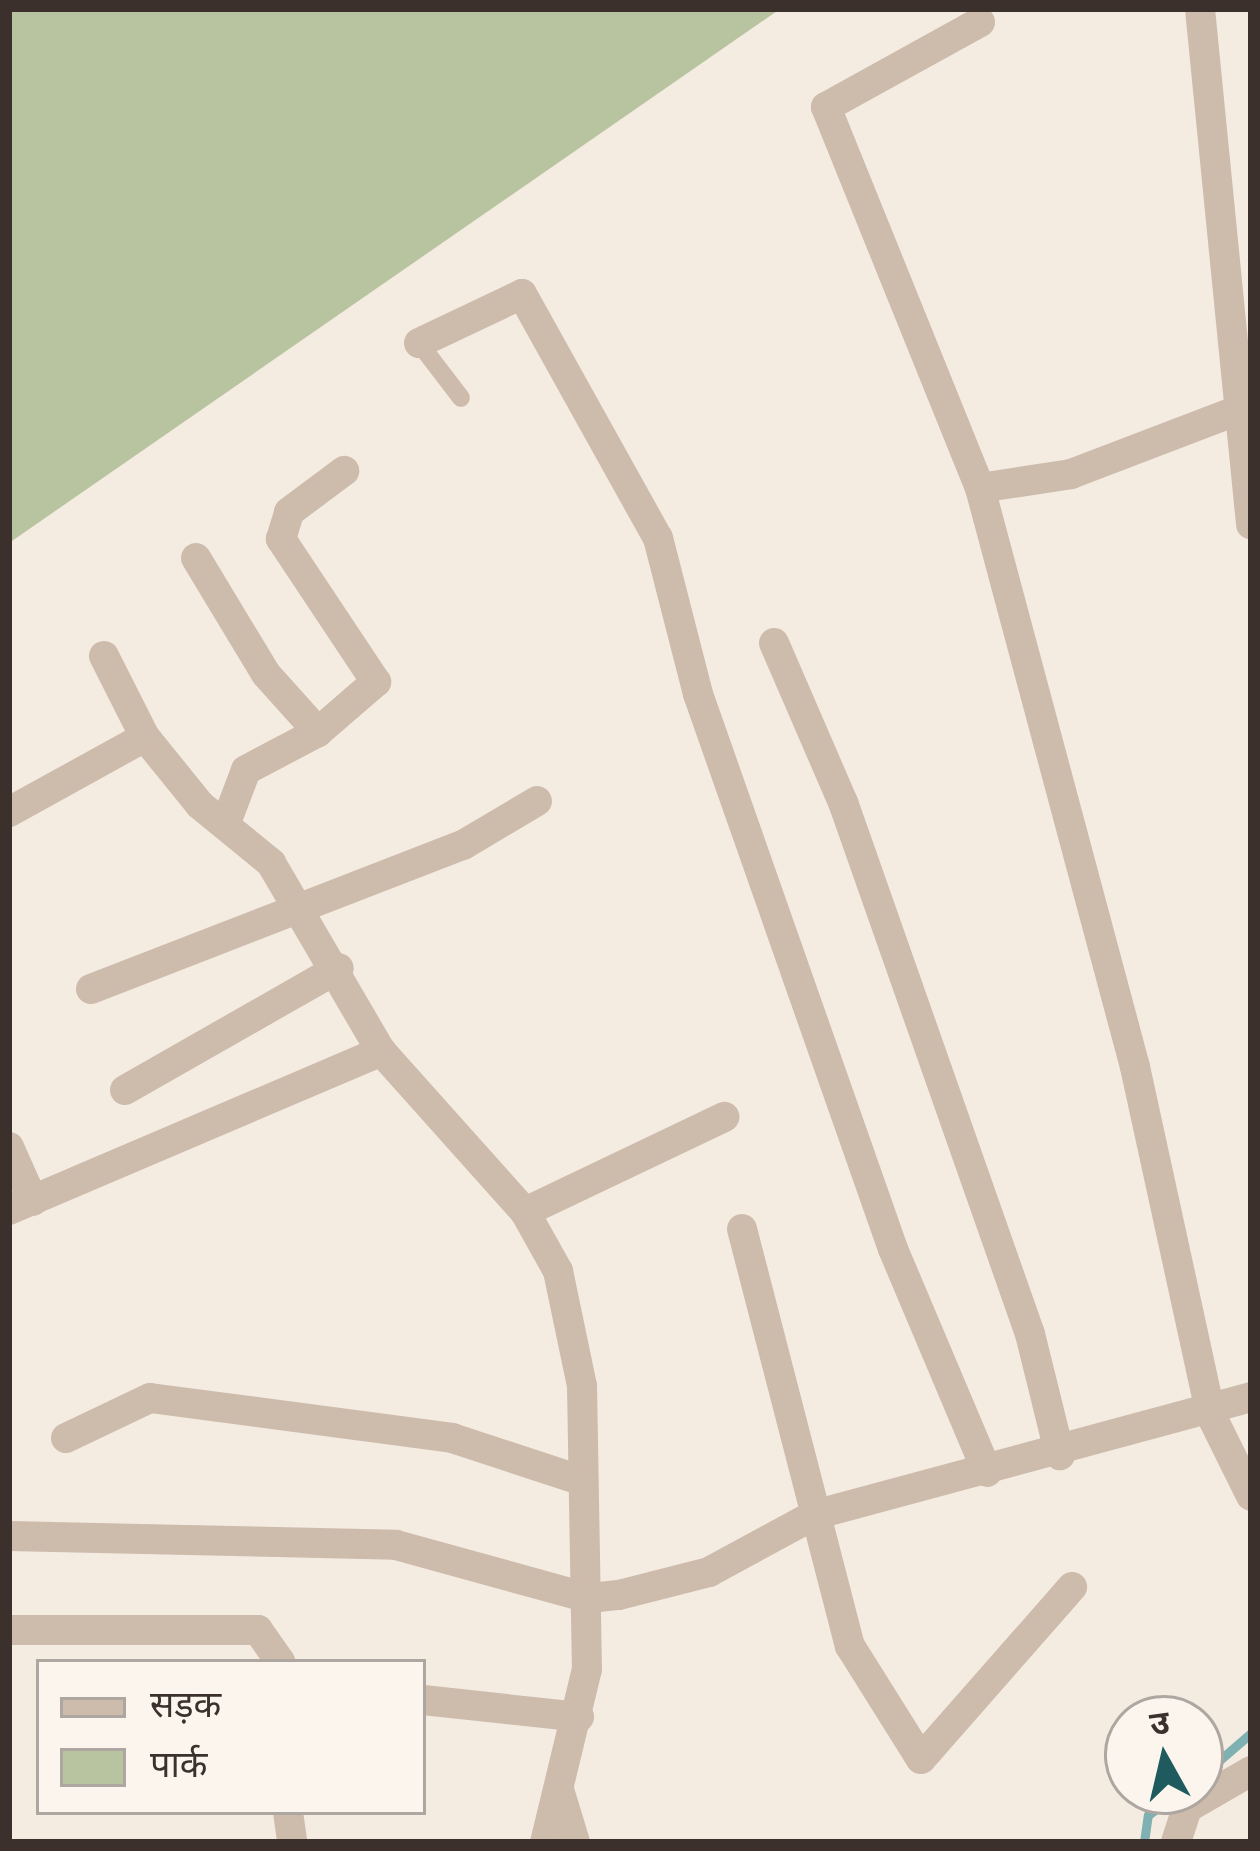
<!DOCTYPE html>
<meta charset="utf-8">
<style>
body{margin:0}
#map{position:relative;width:1260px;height:1851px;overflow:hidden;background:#f4ebe1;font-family:"Public Sans","Noto Sans Devanagari",sans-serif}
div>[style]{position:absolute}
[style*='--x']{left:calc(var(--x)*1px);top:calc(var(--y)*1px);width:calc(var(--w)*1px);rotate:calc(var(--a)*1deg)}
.green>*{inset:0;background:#b8c4a0}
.stream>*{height:9px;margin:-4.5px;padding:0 4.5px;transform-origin:4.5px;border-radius:4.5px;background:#7fb0b2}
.lane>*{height:18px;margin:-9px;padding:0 9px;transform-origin:9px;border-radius:9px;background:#cdbbac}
.street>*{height:30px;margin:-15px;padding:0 15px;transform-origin:15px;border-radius:15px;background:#cdbbac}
span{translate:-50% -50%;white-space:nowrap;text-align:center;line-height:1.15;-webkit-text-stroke:9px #fbf5ee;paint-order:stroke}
.frame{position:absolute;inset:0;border:12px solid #3b302b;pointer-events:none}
.legend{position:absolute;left:36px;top:1659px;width:390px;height:156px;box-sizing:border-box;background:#fbf5ee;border:3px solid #aea6a0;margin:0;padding:15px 21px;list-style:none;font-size:36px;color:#3b302b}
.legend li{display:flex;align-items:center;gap:24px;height:60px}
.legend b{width:60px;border:3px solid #aea6a0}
.north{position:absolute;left:1104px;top:1695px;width:120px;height:120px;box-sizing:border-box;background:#fbf5ee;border:3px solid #aea6a0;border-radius:50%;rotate:352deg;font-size:33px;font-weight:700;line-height:48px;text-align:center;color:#3b302b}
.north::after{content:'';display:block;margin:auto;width:42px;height:54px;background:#1f5a5e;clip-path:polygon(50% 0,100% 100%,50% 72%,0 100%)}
</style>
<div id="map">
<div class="green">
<i style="clip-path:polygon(9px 9px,780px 9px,9px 543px)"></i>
</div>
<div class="stream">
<i style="--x:1200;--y:1777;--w:67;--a:-40.8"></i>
<i style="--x:1144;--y:1842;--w:27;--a:-82"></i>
<i style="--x:1148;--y:1815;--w:41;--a:-36"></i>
</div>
<div class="lane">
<i style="--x:419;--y:343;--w:69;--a:52.6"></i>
</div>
<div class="street">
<i style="--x:1200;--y:9;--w:518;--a:84.34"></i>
<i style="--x:980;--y:22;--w:176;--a:151.1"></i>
<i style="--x:826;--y:107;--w:411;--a:68"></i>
<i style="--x:980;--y:488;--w:599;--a:75.01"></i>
<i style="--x:1135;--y:1067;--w:356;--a:77.7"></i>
<i style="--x:1211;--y:1415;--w:90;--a:63.7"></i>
<i style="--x:419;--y:343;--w:114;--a:-25.4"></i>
<i style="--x:522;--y:294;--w:279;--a:60.9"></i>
<i style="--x:658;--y:538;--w:161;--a:75.6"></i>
<i style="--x:698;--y:694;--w:588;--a:70.64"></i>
<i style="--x:893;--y:1249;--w:242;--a:67.1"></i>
<i style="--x:980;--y:488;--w:92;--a:-8.7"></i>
<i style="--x:1071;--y:474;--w:185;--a:-20.9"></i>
<i style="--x:196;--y:558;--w:135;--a:58.9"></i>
<i style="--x:266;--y:674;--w:78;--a:48.1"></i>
<i style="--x:774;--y:643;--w:176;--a:66.6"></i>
<i style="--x:844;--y:805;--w:561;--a:70.63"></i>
<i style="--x:1030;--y:1334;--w:125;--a:76.1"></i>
<i style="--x:104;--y:656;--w:91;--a:63.2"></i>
<i style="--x:145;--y:737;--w:87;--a:51"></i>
<i style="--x:200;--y:805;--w:92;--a:39.2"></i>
<i style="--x:271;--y:863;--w:218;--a:59.7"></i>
<i style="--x:381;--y:1051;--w:216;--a:48.2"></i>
<i style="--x:525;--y:1212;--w:68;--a:60.8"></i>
<i style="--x:558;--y:1271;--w:117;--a:78.2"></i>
<i style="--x:582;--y:1386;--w:283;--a:89"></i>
<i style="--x:587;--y:1669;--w:178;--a:103.6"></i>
<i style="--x:9;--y:812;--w:155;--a:-28.9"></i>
<i style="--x:227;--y:820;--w:53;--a:-69.2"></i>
<i style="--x:246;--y:770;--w:81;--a:-27.8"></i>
<i style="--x:318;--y:732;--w:77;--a:-40.8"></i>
<i style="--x:376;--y:682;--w:172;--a:-123.6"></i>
<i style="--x:281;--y:539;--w:28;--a:-73"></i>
<i style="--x:289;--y:512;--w:69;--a:-36.7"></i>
<i style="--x:91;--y:989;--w:399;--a:-21.2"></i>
<i style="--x:463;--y:845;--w:86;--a:-30.7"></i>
<i style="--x:125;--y:1090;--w:246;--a:-29.7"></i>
<i style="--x:9;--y:1147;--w:59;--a:66"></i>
<i style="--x:9;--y:1210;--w:405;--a:-23.1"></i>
<i style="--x:525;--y:1212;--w:221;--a:-25.5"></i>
<i style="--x:742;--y:1229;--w:431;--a:75.5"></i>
<i style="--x:850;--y:1646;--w:133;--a:57.9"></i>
<i style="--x:921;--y:1759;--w:229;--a:-48.7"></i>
<i style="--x:66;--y:1438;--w:93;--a:-25.5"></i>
<i style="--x:150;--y:1398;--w:305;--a:7.5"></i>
<i style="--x:452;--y:1438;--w:138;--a:18.2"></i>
<i style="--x:9;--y:1536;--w:387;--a:1.3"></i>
<i style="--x:396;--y:1545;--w:200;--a:15.4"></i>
<i style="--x:589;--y:1598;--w:30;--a:-6"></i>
<i style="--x:619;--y:1595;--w:93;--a:-14.3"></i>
<i style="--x:709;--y:1572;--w:119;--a:-28.5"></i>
<i style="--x:814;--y:1515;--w:453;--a:-15.1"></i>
<i style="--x:9;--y:1630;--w:249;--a:0"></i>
<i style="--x:258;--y:1630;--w:39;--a:55"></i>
<i style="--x:423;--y:1700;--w:157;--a:6.2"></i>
<i style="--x:560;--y:1793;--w:51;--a:73"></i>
<i style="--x:288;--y:1812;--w:30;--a:82"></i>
<i style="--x:1176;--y:1842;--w:36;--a:-72"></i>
<i style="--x:1187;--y:1808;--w:74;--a:-30"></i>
</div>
<div class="frame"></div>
<ul class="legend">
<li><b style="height:15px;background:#cdbbac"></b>सड़क</li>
<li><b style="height:33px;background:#b8c4a0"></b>पार्क</li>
</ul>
<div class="north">उ</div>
</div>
